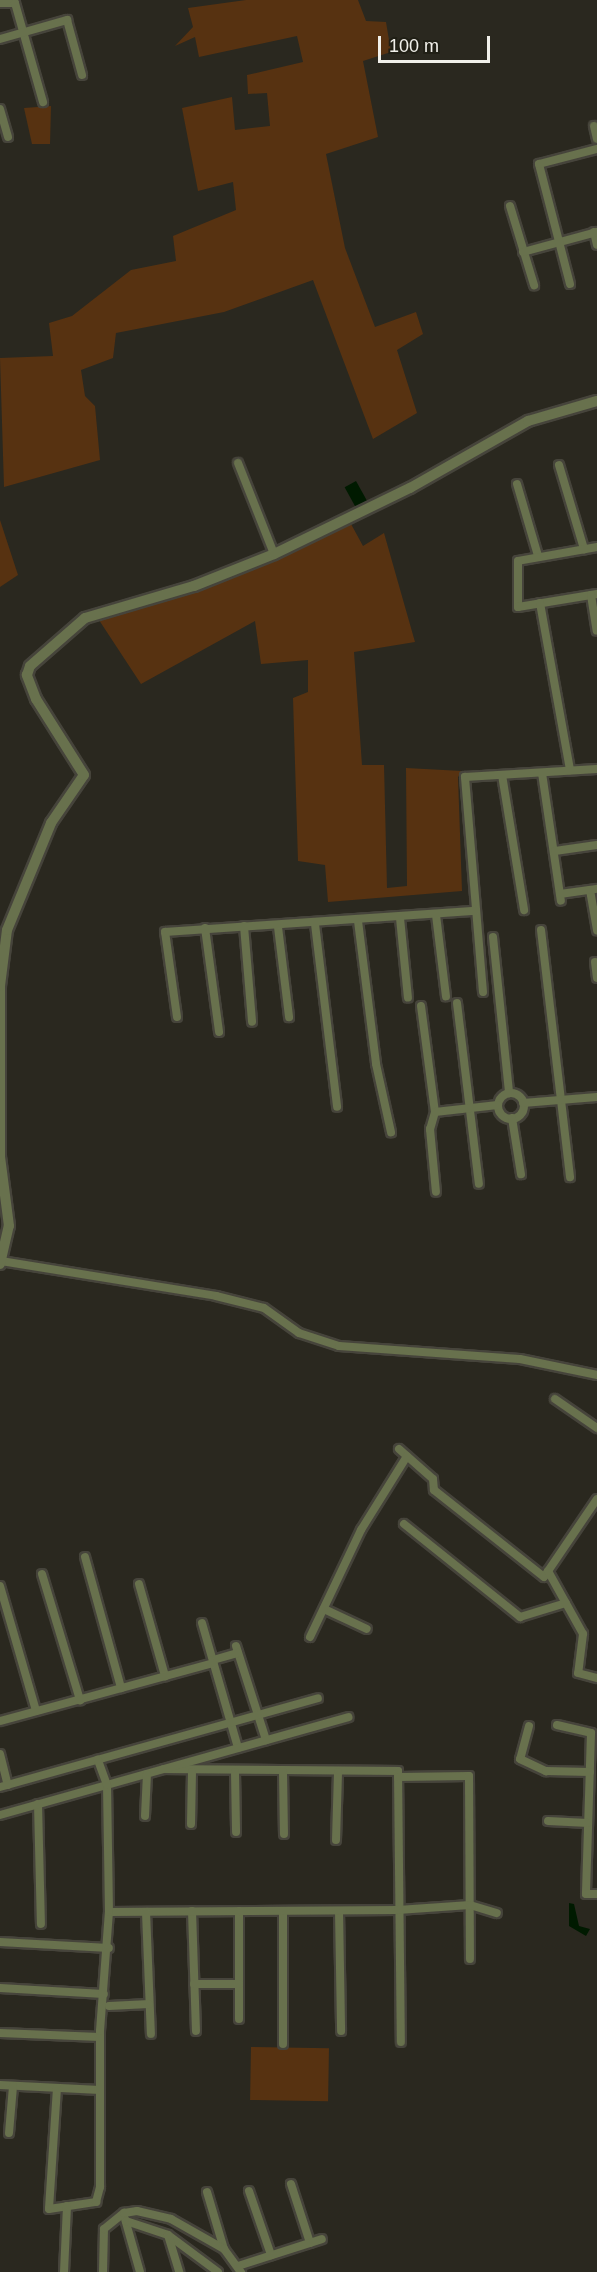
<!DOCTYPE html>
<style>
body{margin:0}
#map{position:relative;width:597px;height:2272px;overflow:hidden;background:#2a281f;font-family:Arial,sans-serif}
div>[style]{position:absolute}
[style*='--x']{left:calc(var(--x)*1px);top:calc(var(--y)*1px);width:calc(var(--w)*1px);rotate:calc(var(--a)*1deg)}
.green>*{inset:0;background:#573211;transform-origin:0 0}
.water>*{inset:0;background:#001a00;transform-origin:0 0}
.roads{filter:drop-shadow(2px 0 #46443b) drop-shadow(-2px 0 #46443b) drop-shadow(0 2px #46443b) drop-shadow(0 -2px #46443b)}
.minor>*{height:8px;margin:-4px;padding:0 4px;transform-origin:4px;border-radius:4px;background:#68714d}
.minor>.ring{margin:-4px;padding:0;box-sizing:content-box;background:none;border:8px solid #68714d;border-radius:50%}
.tertiary>*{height:10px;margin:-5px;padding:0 5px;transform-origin:5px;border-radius:5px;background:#68714d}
span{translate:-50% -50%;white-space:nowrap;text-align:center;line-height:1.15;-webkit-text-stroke:6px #201f15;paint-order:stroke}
.scale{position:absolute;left:378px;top:36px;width:112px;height:27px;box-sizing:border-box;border:3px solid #f1f0ea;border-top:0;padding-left:8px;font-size:18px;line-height:21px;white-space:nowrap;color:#f1f0ea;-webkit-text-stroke:4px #201f15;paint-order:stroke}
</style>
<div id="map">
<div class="green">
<i style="clip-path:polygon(246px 0,358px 0,366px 21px,386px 22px,391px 52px,363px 61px,378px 137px,326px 154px,345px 248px,375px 327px,416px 312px,423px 334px,397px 350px,417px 413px,373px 439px,313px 280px,224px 312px,116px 333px,113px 358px,81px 370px,85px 396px,95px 406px,100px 460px,4px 487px,0 358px,53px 356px,49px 323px,72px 316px,131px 270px,176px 261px,173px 236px,236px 210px,233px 182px,198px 191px,182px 108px,232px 97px,235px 130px,270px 126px,267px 93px,248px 94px,247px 75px,303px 62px,297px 36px,199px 57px,195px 37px,175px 46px,193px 27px,188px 8px)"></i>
<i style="clip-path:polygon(51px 106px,50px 144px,32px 144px,24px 108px)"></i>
<i style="clip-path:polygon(0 520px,18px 575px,0 587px)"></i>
<i style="clip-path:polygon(351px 524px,363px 546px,384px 533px,415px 642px,354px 652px,362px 765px,384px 765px,387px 888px,407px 886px,406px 768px,462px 771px,458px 777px,462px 891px,328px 902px,325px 865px,298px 861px,293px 698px,308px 692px,308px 660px,261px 664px,255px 621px,141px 684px,97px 617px,282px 555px)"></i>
<i style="left:251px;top:2047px;width:78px;height:53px;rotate:1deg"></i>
</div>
<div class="water">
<i style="left:356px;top:481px;width:25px;height:13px;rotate:61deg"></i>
<i style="clip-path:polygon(569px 1903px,574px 1904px,579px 1926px,590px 1929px,586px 1936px,569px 1926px)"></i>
</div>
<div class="roads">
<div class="minor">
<i style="--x:0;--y:3;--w:15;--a:0"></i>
<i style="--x:15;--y:3;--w:103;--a:74.2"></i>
<i style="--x:0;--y:39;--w:70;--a:-15.8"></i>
<i style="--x:67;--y:20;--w:57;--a:74.7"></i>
<i style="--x:0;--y:109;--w:29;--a:74"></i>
<i style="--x:594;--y:126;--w:13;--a:77"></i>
<i style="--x:510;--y:206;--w:83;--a:73.1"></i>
<i style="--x:594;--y:232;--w:13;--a:77"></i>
<i style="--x:523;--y:252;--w:77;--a:-15.1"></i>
<i style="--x:570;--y:284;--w:124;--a:-104.5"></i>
<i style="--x:539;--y:164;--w:60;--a:-14.5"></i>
<i style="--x:238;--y:463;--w:98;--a:68.4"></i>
<i style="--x:559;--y:465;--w:88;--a:73.4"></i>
<i style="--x:517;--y:484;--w:75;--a:73.7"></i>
<i style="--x:597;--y:547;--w:80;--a:170"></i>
<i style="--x:518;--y:561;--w:46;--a:90"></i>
<i style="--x:518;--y:607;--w:80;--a:-9.3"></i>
<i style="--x:591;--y:595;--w:36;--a:81"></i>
<i style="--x:540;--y:603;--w:170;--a:79.8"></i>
<i style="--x:542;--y:773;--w:129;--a:81.6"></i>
<i style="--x:502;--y:775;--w:137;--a:80.7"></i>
<i style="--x:555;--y:851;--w:42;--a:-8.1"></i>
<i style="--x:590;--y:890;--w:41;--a:80.1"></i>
<i style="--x:560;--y:894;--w:37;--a:-8"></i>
<i style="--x:436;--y:915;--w:82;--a:83"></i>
<i style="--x:400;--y:918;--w:80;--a:84.3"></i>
<i style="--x:358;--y:921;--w:144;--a:82.8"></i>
<i style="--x:376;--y:1064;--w:70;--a:77.6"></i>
<i style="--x:315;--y:924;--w:184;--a:83.1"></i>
<i style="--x:244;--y:926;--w:96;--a:85.2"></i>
<i style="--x:278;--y:927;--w:91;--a:83"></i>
<i style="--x:205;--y:928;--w:105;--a:82.3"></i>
<i style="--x:541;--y:930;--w:249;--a:83.3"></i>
<i style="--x:493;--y:937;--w:157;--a:84.1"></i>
<i style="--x:595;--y:962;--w:16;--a:83"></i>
<i style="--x:483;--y:992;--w:216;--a:-94.8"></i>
<i style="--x:465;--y:777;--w:132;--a:-3.5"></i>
<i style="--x:457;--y:1003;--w:182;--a:83.1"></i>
<i style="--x:421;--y:1006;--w:107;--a:82.5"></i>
<i style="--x:435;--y:1112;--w:18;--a:106"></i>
<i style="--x:430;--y:1129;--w:63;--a:84.6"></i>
<i style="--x:177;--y:1017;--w:86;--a:-98"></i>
<i style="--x:165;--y:932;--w:311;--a:-3.9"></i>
<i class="ring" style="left:498px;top:1093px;width:18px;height:18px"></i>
<i style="--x:523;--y:1103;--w:74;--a:-4.6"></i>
<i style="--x:435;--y:1112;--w:63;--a:-6.3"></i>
<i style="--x:512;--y:1118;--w:57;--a:80.9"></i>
<i style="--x:1;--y:1261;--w:218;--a:9.2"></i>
<i style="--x:216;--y:1296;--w:49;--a:14"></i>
<i style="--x:264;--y:1308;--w:43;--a:35.5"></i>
<i style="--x:299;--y:1333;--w:42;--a:18"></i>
<i style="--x:339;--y:1346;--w:181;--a:4.1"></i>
<i style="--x:520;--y:1359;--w:79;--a:11.7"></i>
<i style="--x:555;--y:1399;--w:51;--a:34.6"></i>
<i style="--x:399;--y:1449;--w:45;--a:41.4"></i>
<i style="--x:433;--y:1479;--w:11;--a:85"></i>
<i style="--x:434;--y:1490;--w:140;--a:38.3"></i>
<i style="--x:544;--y:1577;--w:94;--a:-55.8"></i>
<i style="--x:404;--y:1524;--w:149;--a:38.7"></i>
<i style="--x:520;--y:1617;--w:48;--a:-16.9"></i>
<i style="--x:85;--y:1557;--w:136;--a:74.6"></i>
<i style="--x:548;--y:1571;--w:72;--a:60.9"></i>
<i style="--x:583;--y:1634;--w:39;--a:97"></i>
<i style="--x:578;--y:1673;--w:20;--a:15"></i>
<i style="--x:42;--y:1574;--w:132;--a:73.2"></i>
<i style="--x:139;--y:1584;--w:96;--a:74.2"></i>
<i style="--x:0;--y:1586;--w:130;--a:73.9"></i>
<i style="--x:324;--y:1609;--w:47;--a:24.9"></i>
<i style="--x:202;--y:1623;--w:130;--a:73.9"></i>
<i style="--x:310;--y:1637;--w:119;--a:-64.5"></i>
<i style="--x:361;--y:1530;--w:87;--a:-58.1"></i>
<i style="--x:236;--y:1646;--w:99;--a:72.3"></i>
<i style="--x:213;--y:1660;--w:26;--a:-16"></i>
<i style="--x:0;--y:1721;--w:221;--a:-15.2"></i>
<i style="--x:557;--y:1725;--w:35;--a:13"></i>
<i style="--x:591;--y:1733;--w:161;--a:91.8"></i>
<i style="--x:586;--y:1894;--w:11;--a:0"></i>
<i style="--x:529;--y:1726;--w:34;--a:105"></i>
<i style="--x:520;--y:1759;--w:29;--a:25"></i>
<i style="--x:546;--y:1771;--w:44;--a:1.3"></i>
<i style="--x:0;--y:1754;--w:32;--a:76"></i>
<i style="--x:164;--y:1769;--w:234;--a:0.5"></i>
<i style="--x:398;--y:1771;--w:271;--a:89.4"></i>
<i style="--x:235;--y:1772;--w:60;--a:89"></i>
<i style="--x:283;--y:1772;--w:62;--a:89.1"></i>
<i style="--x:398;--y:1777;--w:71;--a:-0.8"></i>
<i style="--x:469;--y:1776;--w:183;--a:89.7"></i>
<i style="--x:0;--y:1787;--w:330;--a:-15.6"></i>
<i style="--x:38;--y:1804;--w:120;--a:88.6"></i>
<i style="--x:0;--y:1815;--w:362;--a:-15.7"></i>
<i style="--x:145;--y:1816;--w:42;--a:-87.3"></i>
<i style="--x:548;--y:1821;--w:40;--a:2.9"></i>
<i style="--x:191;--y:1824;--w:52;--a:-88.9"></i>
<i style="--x:336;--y:1840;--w:68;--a:-88.3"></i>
<i style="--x:192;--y:1911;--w:120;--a:88.1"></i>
<i style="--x:239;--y:1911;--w:108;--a:90"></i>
<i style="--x:283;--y:1911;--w:133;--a:90"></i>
<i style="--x:339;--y:1911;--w:120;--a:89"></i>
<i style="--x:109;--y:1912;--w:289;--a:-0.4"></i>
<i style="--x:398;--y:1910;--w:72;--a:-4"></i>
<i style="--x:470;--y:1905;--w:28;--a:17"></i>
<i style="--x:146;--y:1912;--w:122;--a:87.7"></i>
<i style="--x:0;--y:1942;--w:109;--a:3.2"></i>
<i style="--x:194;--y:1984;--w:45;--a:0"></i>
<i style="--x:0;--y:1988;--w:104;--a:3.3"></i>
<i style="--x:109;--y:2006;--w:40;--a:-2.9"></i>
<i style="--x:0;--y:2033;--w:100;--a:2.3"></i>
<i style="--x:0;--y:2085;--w:100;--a:2.9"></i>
<i style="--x:57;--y:2088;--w:121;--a:93.8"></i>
<i style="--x:49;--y:2209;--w:48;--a:-8.5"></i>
<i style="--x:96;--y:2202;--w:16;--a:-75"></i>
<i style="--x:100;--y:2187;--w:156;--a:-90"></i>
<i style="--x:100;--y:2031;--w:119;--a:-85.7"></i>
<i style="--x:109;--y:1912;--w:127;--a:-90.9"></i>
<i style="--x:107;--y:1785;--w:27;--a:-110"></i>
<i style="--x:9;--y:2133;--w:47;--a:-85.1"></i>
<i style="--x:291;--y:2184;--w:62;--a:72.1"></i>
<i style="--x:249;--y:2191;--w:68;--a:71"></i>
<i style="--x:207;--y:2192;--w:59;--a:73.4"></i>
<i style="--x:125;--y:2219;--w:55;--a:74.2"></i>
<i style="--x:126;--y:2221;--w:44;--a:18.4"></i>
<i style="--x:168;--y:2235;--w:62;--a:36.5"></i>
<i style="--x:168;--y:2235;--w:39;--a:73"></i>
<i style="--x:238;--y:2266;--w:88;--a:-17.8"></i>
<i style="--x:64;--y:2272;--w:66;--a:-87.4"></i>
<i style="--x:103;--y:2272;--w:43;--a:-88.7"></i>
<i style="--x:104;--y:2229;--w:26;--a:-39"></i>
<i style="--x:124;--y:2213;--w:13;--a:-9"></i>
<i style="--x:137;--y:2211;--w:35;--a:13"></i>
<i style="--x:171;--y:2219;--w:61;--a:29.5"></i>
<i style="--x:224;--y:2249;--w:29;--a:54"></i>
</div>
<div class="tertiary">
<i style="--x:0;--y:1264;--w:39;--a:-77"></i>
<i style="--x:9;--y:1226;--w:70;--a:-97.4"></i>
<i style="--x:0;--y:1157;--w:171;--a:-90"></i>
<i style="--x:0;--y:986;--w:56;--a:-82.9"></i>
<i style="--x:7;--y:930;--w:116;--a:-67.6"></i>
<i style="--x:51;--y:823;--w:58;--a:-55.5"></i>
<i style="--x:84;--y:775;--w:90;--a:-122.3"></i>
<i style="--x:36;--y:699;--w:26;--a:-111"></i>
<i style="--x:27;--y:675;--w:9;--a:-72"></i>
<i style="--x:30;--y:666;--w:73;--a:-41.1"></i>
<i style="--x:85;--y:618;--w:114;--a:-16.4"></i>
<i style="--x:194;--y:586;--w:86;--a:-21.8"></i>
<i style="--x:274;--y:554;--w:151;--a:-25.9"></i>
<i style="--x:410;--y:488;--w:136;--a:-29.6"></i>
<i style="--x:528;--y:421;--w:72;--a:-16.2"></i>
</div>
</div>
<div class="scale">100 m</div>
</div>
